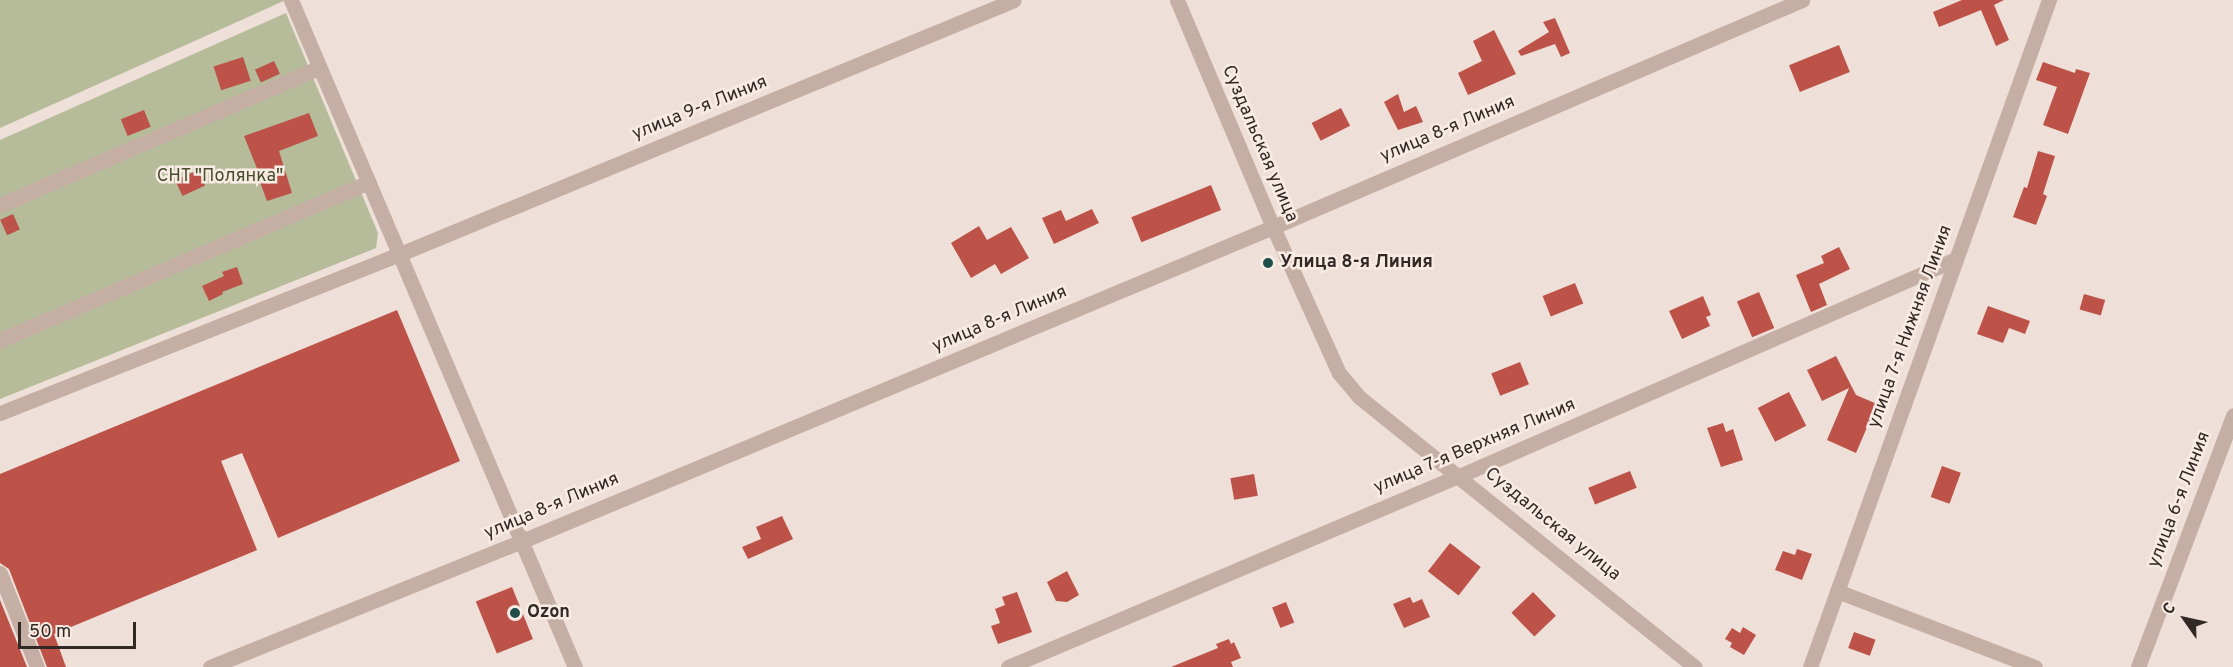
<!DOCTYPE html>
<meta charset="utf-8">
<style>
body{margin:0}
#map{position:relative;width:2233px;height:667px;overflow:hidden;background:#eee0d8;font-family:Overpass,sans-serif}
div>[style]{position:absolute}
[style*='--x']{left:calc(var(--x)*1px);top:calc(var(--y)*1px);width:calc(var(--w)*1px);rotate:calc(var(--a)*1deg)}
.green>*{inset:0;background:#b6bc99}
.building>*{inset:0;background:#bc5248;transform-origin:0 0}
.minor>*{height:15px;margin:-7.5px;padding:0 7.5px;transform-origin:7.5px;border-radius:7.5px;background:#c5afa5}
.dots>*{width:16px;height:16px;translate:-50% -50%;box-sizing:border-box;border:3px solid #f7ebe3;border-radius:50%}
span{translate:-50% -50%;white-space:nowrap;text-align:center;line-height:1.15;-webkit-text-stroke:5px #f7ebe3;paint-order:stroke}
.street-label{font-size:18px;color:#322826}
.park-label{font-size:18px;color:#474e2c}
.poi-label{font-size:18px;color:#322826;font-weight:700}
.left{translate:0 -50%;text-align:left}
.north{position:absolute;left:2155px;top:589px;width:60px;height:60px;-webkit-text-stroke:4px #f7ebe3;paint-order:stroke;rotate:304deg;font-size:16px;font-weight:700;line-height:24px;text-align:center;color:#322826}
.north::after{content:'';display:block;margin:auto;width:21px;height:27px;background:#322826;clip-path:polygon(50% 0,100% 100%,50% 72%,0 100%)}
.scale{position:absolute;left:18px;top:622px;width:118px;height:27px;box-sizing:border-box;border:3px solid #322826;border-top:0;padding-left:8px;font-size:18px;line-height:21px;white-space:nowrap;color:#322826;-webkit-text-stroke:4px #f7ebe3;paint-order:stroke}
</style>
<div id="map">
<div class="green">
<i style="clip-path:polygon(0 0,286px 0,0 128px)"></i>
<i style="clip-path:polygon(286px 13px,378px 233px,376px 248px,0 399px,0 140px)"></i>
</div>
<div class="building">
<i style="clip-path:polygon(1962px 0,2004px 0,1994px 5px,2009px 40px,1996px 46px,1981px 10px,1939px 27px,1933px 12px)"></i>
<i style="clip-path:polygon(1555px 18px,1570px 53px,1561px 57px,1555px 44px,1521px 56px,1518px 51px,1549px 32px,1543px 22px)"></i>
<i style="clip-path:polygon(1494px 30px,1516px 74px,1468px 95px,1458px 73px,1482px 61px,1473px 41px)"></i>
<i style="left:1839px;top:45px;width:29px;height:54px;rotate:68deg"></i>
<i style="left:243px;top:57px;width:25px;height:31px;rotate:72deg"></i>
<i style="left:274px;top:61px;width:14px;height:21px;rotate:65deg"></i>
<i style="clip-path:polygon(2043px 62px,2075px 73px,2076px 69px,2090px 73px,2068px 134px,2043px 125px,2057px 87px,2036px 80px)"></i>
<i style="clip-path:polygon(1398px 94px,1404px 112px,1416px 106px,1423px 122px,1398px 130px,1384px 102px)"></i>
<i style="left:1341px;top:108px;width:20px;height:33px;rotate:63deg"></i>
<i style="left:144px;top:110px;width:18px;height:25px;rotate:68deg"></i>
<i style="clip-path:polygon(309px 113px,318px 136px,279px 151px,292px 193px,267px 201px,258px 177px,260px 176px,244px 136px)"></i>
<i style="clip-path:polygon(2038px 151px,2055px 156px,2043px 194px,2047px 196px,2036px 225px,2013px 217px,2024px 187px,2027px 188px)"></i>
<i style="left:198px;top:170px;width:17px;height:25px;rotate:65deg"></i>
<i style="left:1211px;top:185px;width:27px;height:86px;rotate:68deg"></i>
<i style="clip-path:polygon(1092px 209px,1099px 223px,1054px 244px,1042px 218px,1061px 210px,1066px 221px)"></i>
<i style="left:13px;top:214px;width:17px;height:14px;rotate:66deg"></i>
<i style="clip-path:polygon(979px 226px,987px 240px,1011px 227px,1029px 258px,1001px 274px,995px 264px,971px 278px,951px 243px)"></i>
<i style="clip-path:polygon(1839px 247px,1850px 269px,1819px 284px,1827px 305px,1811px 312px,1796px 275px,1824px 263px,1821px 256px)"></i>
<i style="clip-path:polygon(237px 267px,243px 284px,222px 292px,223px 294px,209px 301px,202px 286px,224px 276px,222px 272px)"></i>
<i style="left:1575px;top:283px;width:22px;height:35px;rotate:68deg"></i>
<i style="left:1759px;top:292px;width:39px;height:24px;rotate:67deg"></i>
<i style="left:2084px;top:294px;width:22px;height:16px;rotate:16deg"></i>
<i style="clip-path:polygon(1703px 296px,1711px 315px,1706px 317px,1710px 326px,1682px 339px,1669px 311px)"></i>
<i style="clip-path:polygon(1988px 306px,2030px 321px,2025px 334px,2009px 328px,2003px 343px,1977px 334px)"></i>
<i style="clip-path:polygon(397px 310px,460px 461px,278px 538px,242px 453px,221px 461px,257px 550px,54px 634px,66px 667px,47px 667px,9px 569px,0 563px,0 474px)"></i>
<i style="clip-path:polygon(1836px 356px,1856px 395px,1877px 404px,1856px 453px,1827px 440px,1849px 388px,1822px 401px,1807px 370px)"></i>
<i style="left:1520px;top:362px;width:24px;height:31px;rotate:68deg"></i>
<i style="left:1789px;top:392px;width:38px;height:35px;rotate:63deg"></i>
<i style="clip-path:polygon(1723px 423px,1726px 432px,1733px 429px,1743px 460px,1721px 467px,1707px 428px)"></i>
<i style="left:1942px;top:466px;width:20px;height:33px;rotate:20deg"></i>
<i style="left:1630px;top:471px;width:18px;height:45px;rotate:68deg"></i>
<i style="left:1254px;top:474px;width:22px;height:24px;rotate:80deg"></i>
<i style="clip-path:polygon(782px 516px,793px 539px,748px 559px,742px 547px,761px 539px,756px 527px)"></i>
<i style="left:1450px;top:543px;width:39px;height:36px;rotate:38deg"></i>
<i style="clip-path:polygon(1797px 549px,1812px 554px,1802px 580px,1775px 570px,1783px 551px,1795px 555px)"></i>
<i style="clip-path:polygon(1067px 571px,1079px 595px,1067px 602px,1056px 601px,1047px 582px)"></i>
<i style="left:512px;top:587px;width:56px;height:39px;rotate:68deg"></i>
<i style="clip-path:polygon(1017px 592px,1032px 632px,998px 644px,991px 626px,1000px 623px,995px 609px,1005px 605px,1002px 597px)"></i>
<i style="left:1533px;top:592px;width:33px;height:30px;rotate:46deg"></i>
<i style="clip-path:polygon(1410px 597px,1413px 603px,1422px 599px,1430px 617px,1404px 628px,1393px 604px)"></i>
<i style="clip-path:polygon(0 600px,27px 667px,0 667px)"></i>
<i style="left:1286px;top:602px;width:22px;height:15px;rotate:68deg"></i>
<i style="clip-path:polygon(1743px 627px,1756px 635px,1744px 655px,1730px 647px,1732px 643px,1725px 639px,1732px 628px,1740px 633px)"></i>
<i style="left:1854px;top:632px;width:23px;height:17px;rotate:20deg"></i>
<i style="clip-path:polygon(1229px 639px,1231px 644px,1234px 642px,1241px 658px,1231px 662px,1233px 667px,1171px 667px,1218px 648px,1216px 644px)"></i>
</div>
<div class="minor">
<i style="--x:291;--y:0;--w:725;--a:66.94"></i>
<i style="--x:1177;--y:0;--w:246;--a:67.1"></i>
<i style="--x:1273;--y:227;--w:160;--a:65.7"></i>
<i style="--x:1339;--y:373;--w:31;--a:50"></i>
<i style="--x:1359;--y:397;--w:431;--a:38.8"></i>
<i style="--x:0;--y:205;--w:348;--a:-23.3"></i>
<i style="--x:0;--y:340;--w:401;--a:-23.2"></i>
<i style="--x:0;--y:413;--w:430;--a:-21.7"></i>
<i style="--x:400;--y:254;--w:664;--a:-22.47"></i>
<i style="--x:0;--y:573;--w:101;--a:68.5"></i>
<i style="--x:1837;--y:591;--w:212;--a:21"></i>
<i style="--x:210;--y:667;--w:336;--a:-22"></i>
<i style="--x:522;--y:541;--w:814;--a:-22.69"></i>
<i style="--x:1273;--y:227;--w:576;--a:-23.22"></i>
<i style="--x:1008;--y:667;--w:490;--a:-23"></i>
<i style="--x:1459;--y:476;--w:542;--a:-23.59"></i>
<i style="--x:1810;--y:667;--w:709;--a:-70.29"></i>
<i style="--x:2138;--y:667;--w:269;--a:-69.3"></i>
</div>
<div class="dots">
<i style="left:1268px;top:263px;background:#1f4f4b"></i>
<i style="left:515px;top:613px;background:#1f4f4b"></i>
</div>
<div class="street-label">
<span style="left:700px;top:109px;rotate:-22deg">улица 9-я Линия</span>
<span style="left:1448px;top:130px;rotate:-23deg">улица 8-я Линия</span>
<span style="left:1259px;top:144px;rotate:67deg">Суздальская улица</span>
<span style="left:1000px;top:320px;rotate:-23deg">улица 8-я Линия</span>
<span style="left:1911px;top:327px;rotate:-70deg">улица 7-я Нижняя Линия</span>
<span style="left:1475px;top:447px;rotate:-23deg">улица 7-я Верхняя Линия</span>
<span style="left:2180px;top:500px;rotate:-69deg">улица 6-я Линия</span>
<span style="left:552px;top:507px;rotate:-23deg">улица 8-я Линия</span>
<span style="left:1552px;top:525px;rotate:39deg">Суздальская улица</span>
</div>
<div class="park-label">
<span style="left:220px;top:177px">СНТ "Полянка"</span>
</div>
<div class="poi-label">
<span class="left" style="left:1280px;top:263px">Улица 8-я Линия</span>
<span class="left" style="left:527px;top:613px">Ozon</span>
</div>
<div class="north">С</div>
<div class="scale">50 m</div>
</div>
